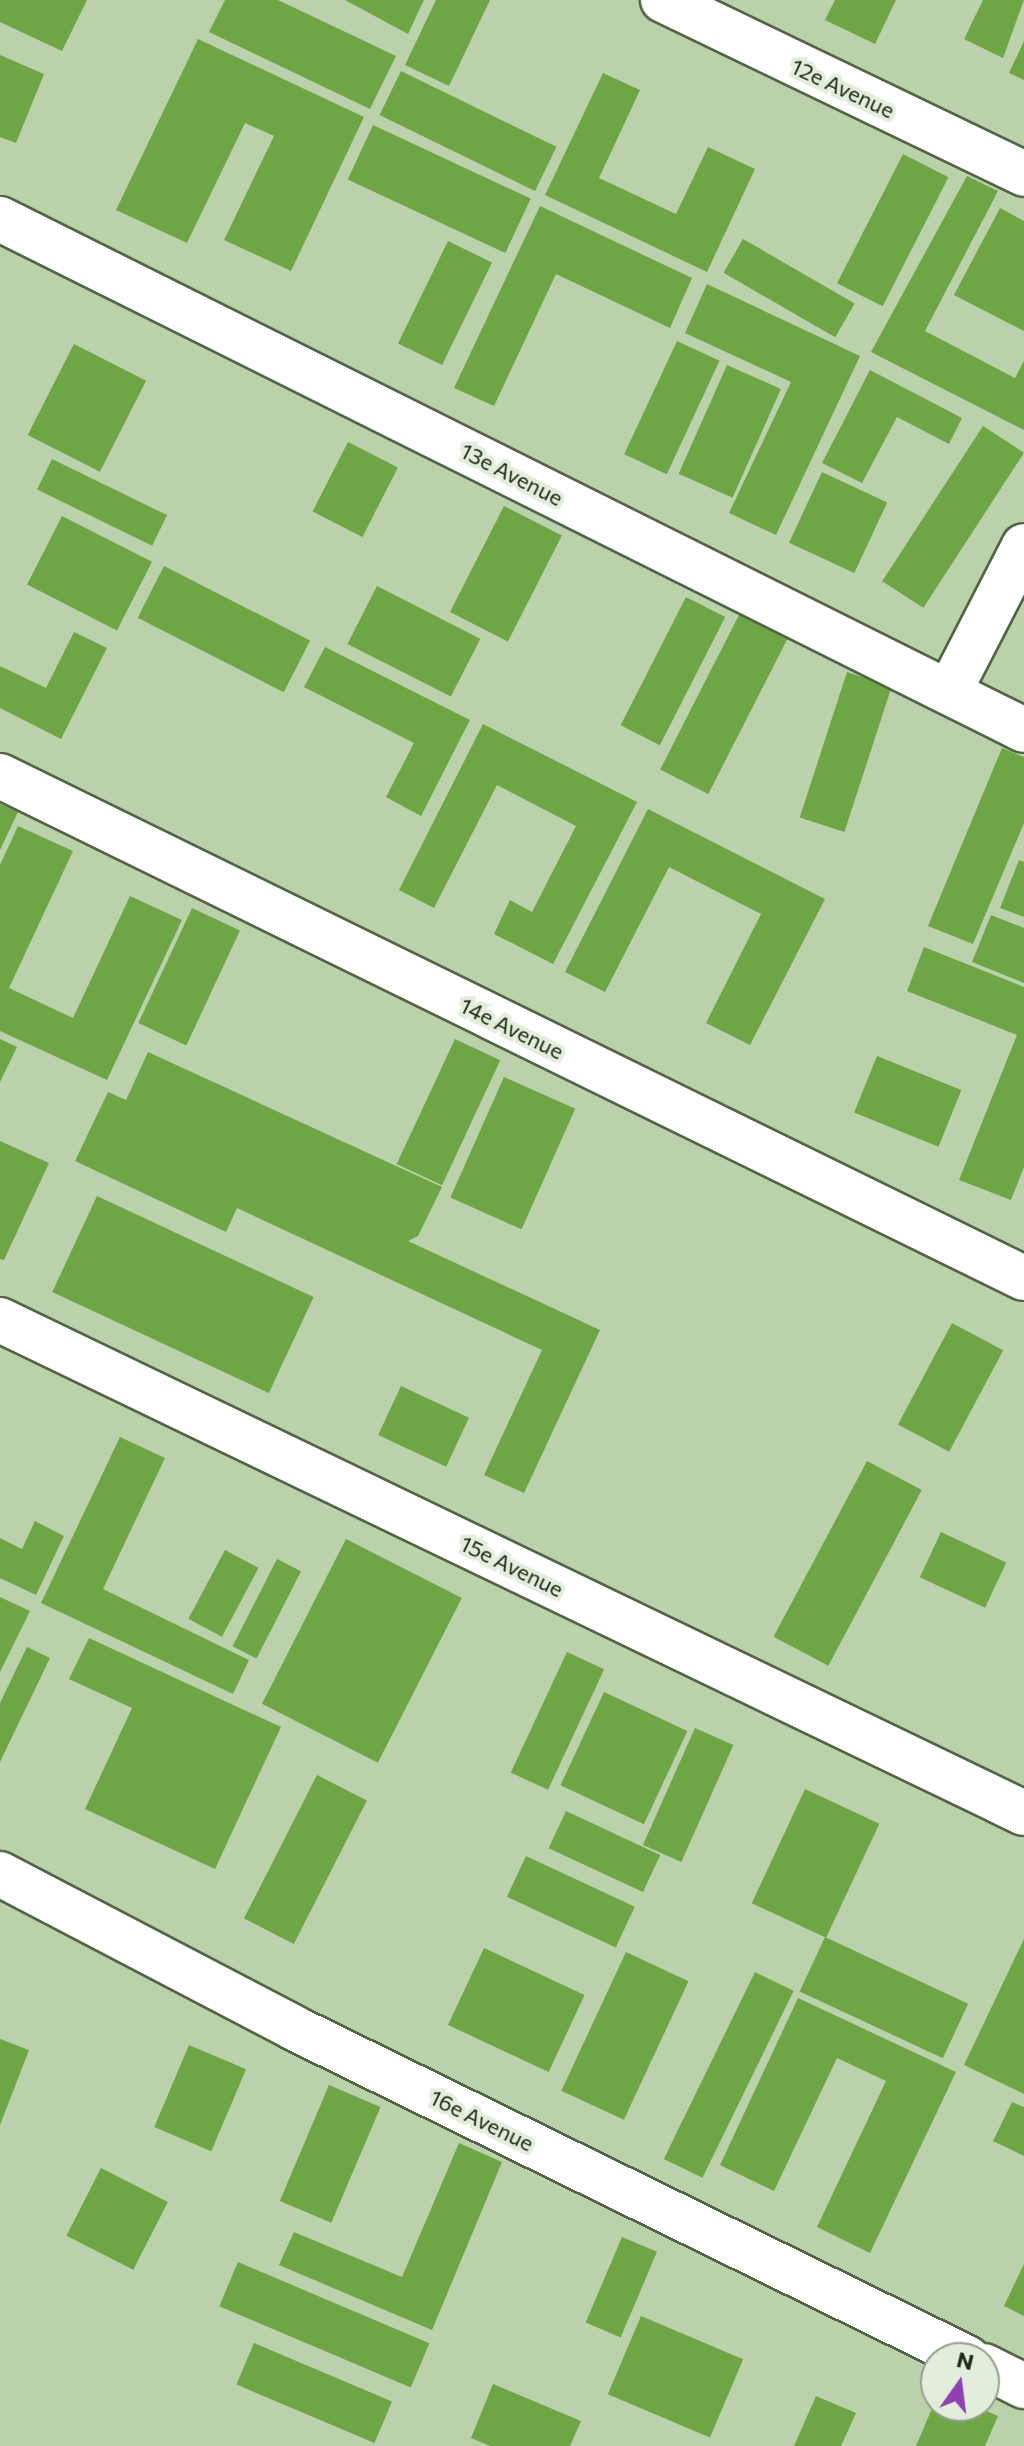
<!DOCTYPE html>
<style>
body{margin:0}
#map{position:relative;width:1024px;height:2446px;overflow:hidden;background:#bad1ac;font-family:Commissioner,sans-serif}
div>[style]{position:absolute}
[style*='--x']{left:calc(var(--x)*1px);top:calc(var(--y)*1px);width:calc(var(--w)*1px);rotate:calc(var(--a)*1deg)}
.building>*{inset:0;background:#6ea645;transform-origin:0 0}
.roads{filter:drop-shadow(2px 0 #506543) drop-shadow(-2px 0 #506543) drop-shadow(0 2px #506543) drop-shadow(0 -2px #506543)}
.minor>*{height:44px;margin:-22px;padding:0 22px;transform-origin:22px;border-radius:22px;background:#fff}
span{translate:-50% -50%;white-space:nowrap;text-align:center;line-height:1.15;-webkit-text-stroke:8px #e2eedb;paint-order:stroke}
.street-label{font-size:22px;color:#20291b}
.north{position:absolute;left:920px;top:2342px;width:80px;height:80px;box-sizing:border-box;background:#e2eedb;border:2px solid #949f8e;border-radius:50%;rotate:14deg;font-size:22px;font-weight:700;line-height:32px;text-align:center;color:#20291b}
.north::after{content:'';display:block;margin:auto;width:28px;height:36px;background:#8f41b2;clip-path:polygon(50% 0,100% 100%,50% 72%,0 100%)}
</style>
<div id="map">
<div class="building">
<i style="clip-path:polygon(0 0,87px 0,62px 51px,0 22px)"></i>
<i style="clip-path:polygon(225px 0,278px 0,396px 56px,370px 109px,209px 32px)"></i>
<i style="clip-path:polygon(345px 0,424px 0,408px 34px)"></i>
<i style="clip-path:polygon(436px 0,490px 0,449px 86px,405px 65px)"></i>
<i style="clip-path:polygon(835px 0,896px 0,875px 44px,825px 20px)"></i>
<i style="clip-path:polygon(983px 0,1024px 0,1003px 58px,964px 39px)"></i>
<i style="clip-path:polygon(198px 39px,364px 117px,291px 271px,224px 240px,274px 136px,245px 123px,187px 243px,116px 210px)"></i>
<i style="clip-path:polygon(1024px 41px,1024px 80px,1009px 73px)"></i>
<i style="clip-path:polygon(0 55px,44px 74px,16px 143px,0 137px)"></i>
<i style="left:401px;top:71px;width:173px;height:49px;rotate:26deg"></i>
<i style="clip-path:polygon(603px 73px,640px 90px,599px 178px,676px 214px,708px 147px,755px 169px,707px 272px,545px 195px)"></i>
<i style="left:373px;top:125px;width:174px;height:60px;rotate:25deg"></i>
<i style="left:903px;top:154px;width:51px;height:145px;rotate:27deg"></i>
<i style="clip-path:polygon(967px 176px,998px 191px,925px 331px,1015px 378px,1024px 361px,1024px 430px,871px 352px)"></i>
<i style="clip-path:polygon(540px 206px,692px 278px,670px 328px,556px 274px,494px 406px,454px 388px)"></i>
<i style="clip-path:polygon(1000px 208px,1024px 221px,1024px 331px,954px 295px)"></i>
<i style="left:743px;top:239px;width:129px;height:39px;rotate:30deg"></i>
<i style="left:448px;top:241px;width:49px;height:114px;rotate:26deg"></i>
<i style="clip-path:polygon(707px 284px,860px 356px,776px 535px,729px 513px,791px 382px,685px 333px)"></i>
<i style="left:677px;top:341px;width:47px;height:125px;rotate:25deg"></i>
<i style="left:74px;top:344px;width:81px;height:102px;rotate:27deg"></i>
<i style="left:727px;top:365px;width:59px;height:119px;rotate:24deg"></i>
<i style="clip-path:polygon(870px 370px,962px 418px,949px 444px,897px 417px,862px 483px,822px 463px)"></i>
<i style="left:983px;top:426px;width:49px;height:185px;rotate:33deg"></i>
<i style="left:348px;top:442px;width:56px;height:78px;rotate:27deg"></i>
<i style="left:52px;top:459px;width:128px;height:34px;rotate:26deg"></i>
<i style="left:822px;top:472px;width:72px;height:78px;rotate:25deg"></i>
<i style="left:504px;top:506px;width:65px;height:119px;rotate:27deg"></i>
<i style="left:62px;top:516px;width:101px;height:77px;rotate:27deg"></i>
<i style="left:164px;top:566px;width:164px;height:58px;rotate:27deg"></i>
<i style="left:377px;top:586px;width:116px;height:65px;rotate:27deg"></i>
<i style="left:686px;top:597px;width:44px;height:144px;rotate:27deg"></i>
<i style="left:741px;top:611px;width:54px;height:178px;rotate:27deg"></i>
<i style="clip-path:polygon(74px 632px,107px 648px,61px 739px,0 708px,0 666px,46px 688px)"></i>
<i style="clip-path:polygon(325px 647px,470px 720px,421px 816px,386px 797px,414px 743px,304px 687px)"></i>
<i style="left:847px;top:672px;width:47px;height:153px;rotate:18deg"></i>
<i style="clip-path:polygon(483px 724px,637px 802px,553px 964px,494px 934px,510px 900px,532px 912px,576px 826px,497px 785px,434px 908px,399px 890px)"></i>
<i style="clip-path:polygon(1002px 748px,1024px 757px,1024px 823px,973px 944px,928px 926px)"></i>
<i style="clip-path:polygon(0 804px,18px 812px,0 850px)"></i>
<i style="clip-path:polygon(648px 809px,825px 899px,750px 1045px,706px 1023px,761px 914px,669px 867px,605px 992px,565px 972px)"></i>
<i style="clip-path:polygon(18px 826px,73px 851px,9px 988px,73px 1018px,130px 896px,182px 920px,107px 1080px,0 1031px,0 865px)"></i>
<i style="clip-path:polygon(1019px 860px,1024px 862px,1024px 917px,1000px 908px)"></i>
<i style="left:192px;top:908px;width:53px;height:127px;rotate:25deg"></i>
<i style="clip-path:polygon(991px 915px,1024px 928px,1024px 983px,972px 962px)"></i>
<i style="clip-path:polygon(924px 947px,1024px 987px,1024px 1167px,1011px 1200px,959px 1180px,1017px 1035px,907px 991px)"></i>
<i style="clip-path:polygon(0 1039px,17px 1047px,0 1082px)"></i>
<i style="left:455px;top:1039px;width:50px;height:138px;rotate:25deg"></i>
<i style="clip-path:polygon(148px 1052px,442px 1187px,418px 1236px,408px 1241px,600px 1330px,524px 1493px,484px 1475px,542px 1350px,237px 1208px,226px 1232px,75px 1161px,108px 1092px,126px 1100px)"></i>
<i style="left:877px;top:1056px;width:91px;height:61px;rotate:22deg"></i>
<i style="left:504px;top:1077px;width:78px;height:132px;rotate:24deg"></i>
<i style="clip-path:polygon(0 1141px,49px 1163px,4px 1260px,0 1259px)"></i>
<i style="left:97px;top:1196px;width:239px;height:106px;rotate:25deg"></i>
<i style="left:952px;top:1323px;width:58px;height:115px;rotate:28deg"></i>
<i style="left:401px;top:1386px;width:75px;height:54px;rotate:25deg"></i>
<i style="clip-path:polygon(120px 1437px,165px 1458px,103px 1589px,249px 1660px,233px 1694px,41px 1603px)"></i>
<i style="left:867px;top:1461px;width:62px;height:199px;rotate:28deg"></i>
<i style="clip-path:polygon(35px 1521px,64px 1536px,36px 1595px,0 1578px,0 1538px,22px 1549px)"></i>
<i style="left:941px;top:1532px;width:72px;height:50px;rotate:25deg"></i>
<i style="left:346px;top:1539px;width:130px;height:185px;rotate:27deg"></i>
<i style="left:225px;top:1550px;width:38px;height:78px;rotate:28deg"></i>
<i style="left:277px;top:1559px;width:27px;height:98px;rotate:27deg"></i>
<i style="clip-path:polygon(0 1597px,30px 1611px,0 1672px)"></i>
<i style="clip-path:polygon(89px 1638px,281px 1727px,215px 1869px,85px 1809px,132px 1708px,69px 1679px)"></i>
<i style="clip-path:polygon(27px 1647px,50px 1658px,0 1762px,0 1703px)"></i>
<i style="left:567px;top:1652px;width:41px;height:133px;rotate:25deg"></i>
<i style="left:604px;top:1692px;width:92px;height:103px;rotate:25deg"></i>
<i style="left:695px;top:1728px;width:42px;height:128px;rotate:24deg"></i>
<i style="left:317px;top:1775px;width:56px;height:161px;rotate:27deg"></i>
<i style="left:805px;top:1789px;width:82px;height:126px;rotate:25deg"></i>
<i style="left:566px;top:1811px;width:104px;height:41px;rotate:25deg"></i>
<i style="left:526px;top:1856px;width:120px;height:45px;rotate:25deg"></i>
<i style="left:825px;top:1937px;width:158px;height:60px;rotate:25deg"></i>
<i style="clip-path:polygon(1024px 1939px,1024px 2094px,964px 2065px)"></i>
<i style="left:484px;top:1948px;width:111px;height:85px;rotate:25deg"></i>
<i style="left:626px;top:1952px;width:69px;height:153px;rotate:25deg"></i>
<i style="left:755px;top:1972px;width:43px;height:208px;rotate:26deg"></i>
<i style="clip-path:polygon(798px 1998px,956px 2072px,870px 2253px,817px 2227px,886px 2081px,837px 2058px,774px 2191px,720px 2165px)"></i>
<i style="clip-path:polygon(0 2039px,29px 2050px,0 2125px)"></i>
<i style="left:189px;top:2045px;width:62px;height:89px;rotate:23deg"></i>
<i style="left:329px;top:2085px;width:56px;height:126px;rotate:23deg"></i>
<i style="clip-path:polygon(1012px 2102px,1024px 2107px,1024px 2156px,993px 2141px)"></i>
<i style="clip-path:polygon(459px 2143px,502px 2162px,432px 2330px,279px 2265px,294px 2232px,402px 2277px)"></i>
<i style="left:101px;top:2168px;width:75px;height:76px;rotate:27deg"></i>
<i style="left:622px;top:2237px;width:38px;height:93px;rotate:23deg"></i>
<i style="left:238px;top:2262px;width:208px;height:48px;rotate:23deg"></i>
<i style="clip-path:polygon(1024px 2264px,1024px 2316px,1004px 2306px)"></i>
<i style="left:641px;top:2316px;width:111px;height:85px;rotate:23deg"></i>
<i style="left:254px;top:2343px;width:150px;height:45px;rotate:23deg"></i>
<i style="clip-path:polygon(493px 2384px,581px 2421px,570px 2446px,490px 2446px,471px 2438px)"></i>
<i style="clip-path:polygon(816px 2396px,856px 2413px,841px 2446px,794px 2446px)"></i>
<i style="clip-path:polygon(936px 2399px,936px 2406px,975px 2406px,998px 2416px,985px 2446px,916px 2446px)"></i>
</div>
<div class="roads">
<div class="minor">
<i style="--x:663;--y:0;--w:401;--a:25.7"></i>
<i style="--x:0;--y:219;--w:1144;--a:26.52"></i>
<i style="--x:949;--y:692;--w:164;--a:-62.8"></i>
<i style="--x:0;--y:776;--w:1140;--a:26.12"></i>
<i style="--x:0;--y:1320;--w:1136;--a:25.71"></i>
<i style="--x:0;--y:1874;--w:332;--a:27.6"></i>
<i style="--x:294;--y:2028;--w:750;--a:26.12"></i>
<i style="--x:984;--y:2366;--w:45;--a:26.6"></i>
</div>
</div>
<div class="street-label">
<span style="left:843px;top:88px;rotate:25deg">12e Avenue</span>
<span style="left:512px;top:474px;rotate:27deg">13e Avenue</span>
<span style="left:512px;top:1028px;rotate:26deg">14e Avenue</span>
<span style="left:512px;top:1566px;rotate:26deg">15e Avenue</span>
<span style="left:482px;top:2120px;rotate:26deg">16e Avenue</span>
</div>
<div class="north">N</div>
</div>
